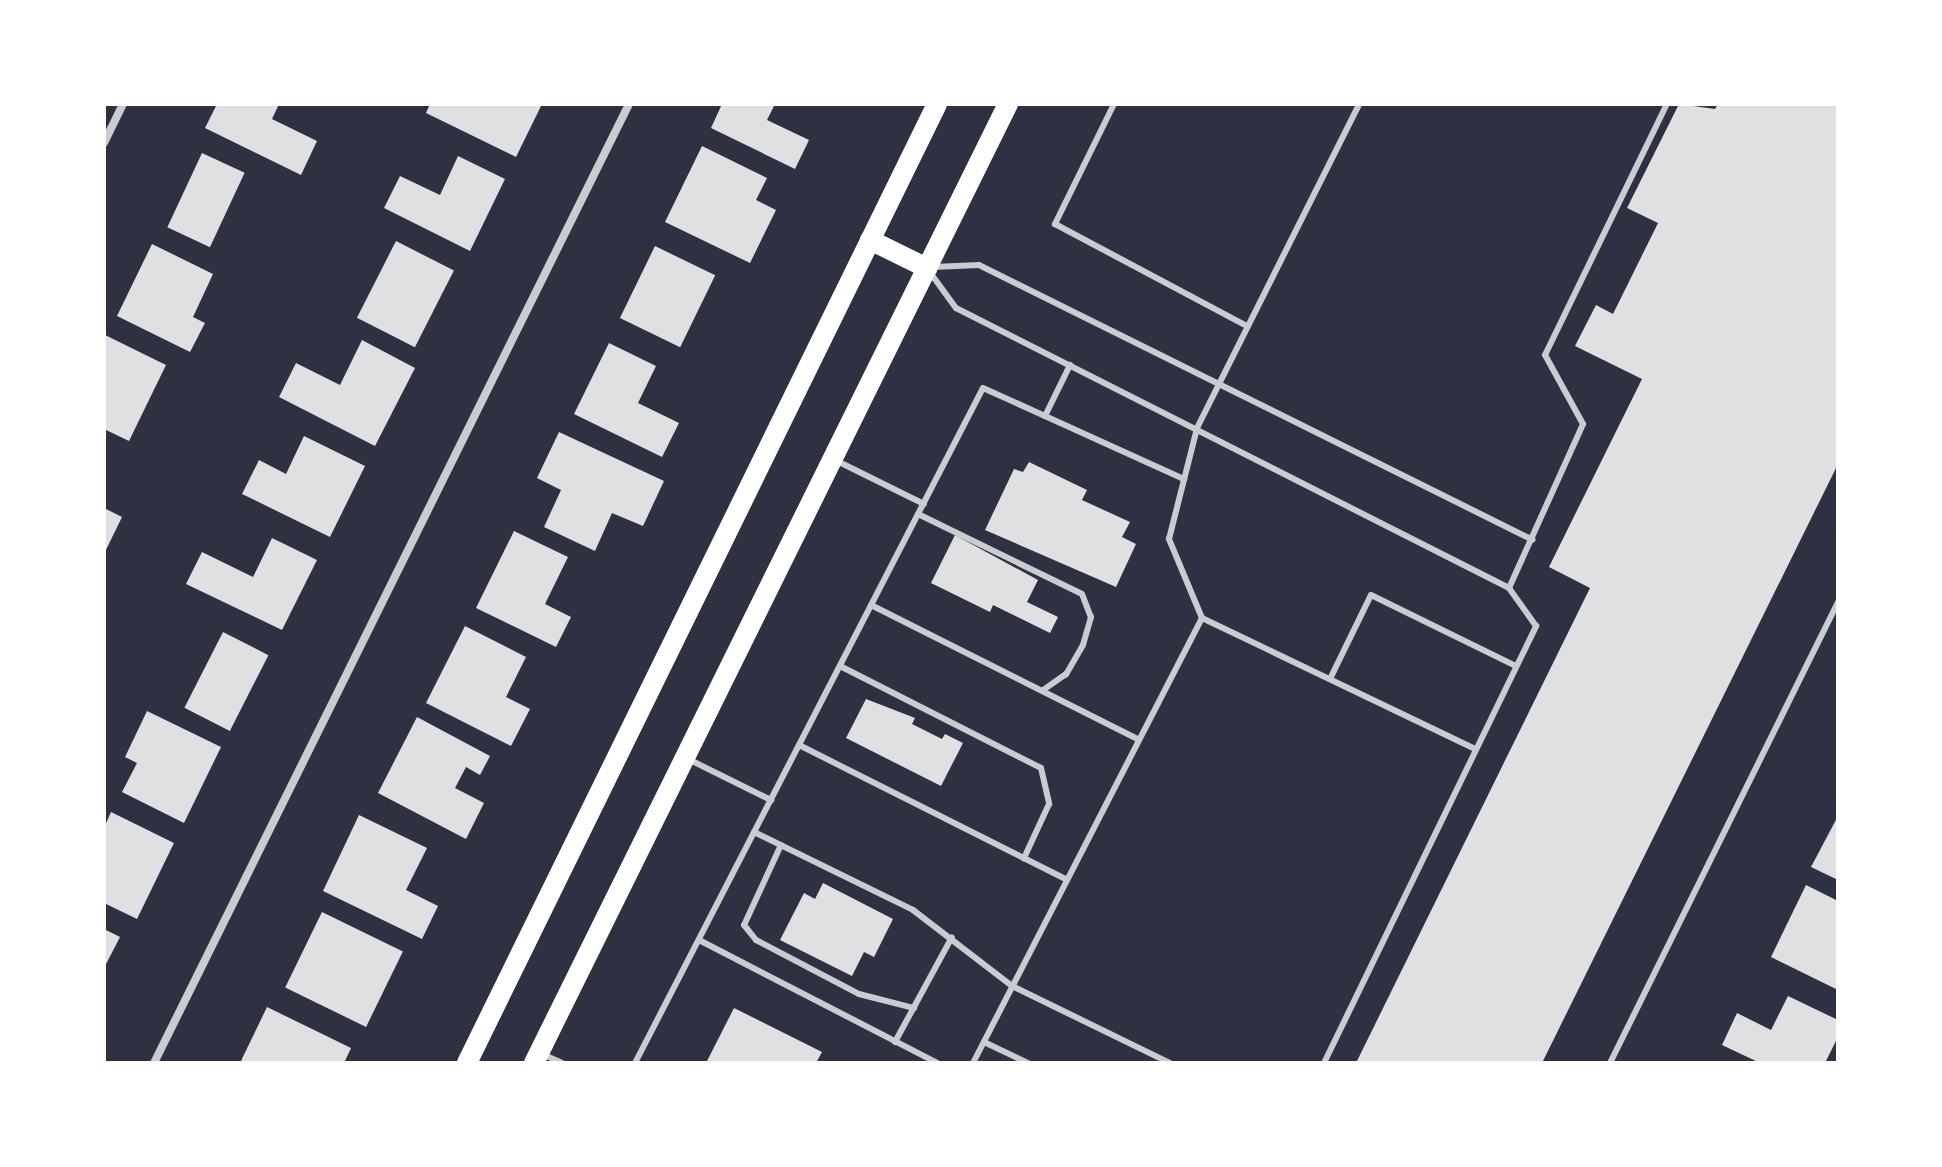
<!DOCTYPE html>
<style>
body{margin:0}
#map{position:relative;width:1942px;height:1167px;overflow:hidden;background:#2d3142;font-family:"Public Sans",sans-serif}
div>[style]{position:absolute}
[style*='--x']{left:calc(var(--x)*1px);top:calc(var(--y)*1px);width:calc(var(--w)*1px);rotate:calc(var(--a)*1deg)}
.building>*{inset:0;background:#e0e0e3;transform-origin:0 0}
.service>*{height:6px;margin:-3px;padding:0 3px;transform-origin:3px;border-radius:3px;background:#caccd0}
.minor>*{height:8px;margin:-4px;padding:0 4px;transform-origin:4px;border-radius:4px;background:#caccd0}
.primary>*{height:20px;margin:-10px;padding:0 10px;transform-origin:10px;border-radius:10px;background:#fff}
span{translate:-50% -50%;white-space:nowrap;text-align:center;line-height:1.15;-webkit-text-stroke:6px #fff;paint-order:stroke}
.frame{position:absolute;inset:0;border:106px solid #fff;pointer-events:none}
</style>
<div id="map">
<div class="building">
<i style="clip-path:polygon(217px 104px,279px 104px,272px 119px,317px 141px,301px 175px,205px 128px)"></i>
<i style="clip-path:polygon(430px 104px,542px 104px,516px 157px,426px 113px)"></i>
<i style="clip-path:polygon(722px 104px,775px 104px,767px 120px,809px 140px,795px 169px,711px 128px)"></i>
<i style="clip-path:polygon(1679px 104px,1715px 109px,1718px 104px,1838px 104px,1838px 464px,1542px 1063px,1356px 1063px,1590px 588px,1549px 567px,1642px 379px,1575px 346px,1596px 305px,1613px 314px,1658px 223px,1627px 208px)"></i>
<i style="clip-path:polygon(702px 146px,767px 178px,756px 200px,776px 210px,750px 263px,665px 222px)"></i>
<i style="left:202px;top:153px;width:47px;height:82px;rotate:25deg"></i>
<i style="clip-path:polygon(458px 156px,505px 179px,470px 251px,384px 208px,400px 176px,440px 195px)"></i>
<i style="left:396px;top:241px;width:65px;height:86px;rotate:27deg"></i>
<i style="clip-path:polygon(152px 244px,213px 274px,193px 317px,205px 323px,190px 352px,117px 316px)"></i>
<i style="left:655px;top:246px;width:67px;height:80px;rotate:26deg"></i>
<i style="clip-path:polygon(105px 335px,166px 365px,129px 441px,104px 429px)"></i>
<i style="clip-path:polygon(362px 340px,415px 368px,375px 446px,279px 397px,296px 363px,340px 385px)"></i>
<i style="clip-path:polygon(609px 343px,656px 366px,638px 403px,679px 423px,662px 457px,574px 414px)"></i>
<i style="clip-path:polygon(559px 432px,664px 481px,643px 526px,612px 513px,595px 551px,544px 527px,561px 490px,537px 478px)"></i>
<i style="clip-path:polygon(304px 436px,365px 466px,330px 537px,242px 494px,259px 460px,286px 474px)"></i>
<i style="clip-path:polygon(1029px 462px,1087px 490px,1082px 500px,1130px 522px,1122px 537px,1136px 544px,1116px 587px,985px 530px,1014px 469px,1023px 472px)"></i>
<i style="clip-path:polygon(104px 508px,122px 517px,104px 554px)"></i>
<i style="clip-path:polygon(514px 531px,568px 557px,545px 604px,571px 617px,556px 647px,476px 608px)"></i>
<i style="clip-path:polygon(955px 535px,1038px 580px,1027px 602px,1058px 617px,1050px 633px,993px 605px,990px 612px,931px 583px)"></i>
<i style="clip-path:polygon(272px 538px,317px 560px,282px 630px,186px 584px,202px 552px,253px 577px)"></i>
<i style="clip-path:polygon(465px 626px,526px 657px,506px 697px,530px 709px,511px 746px,426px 703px)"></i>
<i style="left:223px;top:632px;width:51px;height:85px;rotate:27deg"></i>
<i style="clip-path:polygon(866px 699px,915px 718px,912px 724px,942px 739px,945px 734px,963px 743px,941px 786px,846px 738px)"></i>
<i style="clip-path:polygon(147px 711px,221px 747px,184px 823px,122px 792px,137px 763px,125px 757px)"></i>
<i style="clip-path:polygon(417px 717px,490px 756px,480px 775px,466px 767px,455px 788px,484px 803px,466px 839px,378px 793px)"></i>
<i style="clip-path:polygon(111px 812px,174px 843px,137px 919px,104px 903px,104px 828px)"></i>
<i style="clip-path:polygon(359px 815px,427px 848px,406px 890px,438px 906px,422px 939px,323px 891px)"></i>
<i style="clip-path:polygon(1838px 816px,1838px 880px,1811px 867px)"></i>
<i style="clip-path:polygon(823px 883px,893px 919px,874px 957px,864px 952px,852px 976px,780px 940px,804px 893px,815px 899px)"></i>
<i style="clip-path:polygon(1806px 885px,1838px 901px,1838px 990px,1771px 957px)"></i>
<i style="left:322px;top:912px;width:90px;height:84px;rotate:26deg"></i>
<i style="clip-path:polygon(104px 929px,120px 937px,104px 968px)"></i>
<i style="clip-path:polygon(1788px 996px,1838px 1020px,1838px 1037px,1825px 1063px,1760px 1063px,1722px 1045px,1737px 1013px,1771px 1030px)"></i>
<i style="clip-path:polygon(267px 1007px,351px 1048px,344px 1063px,240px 1063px)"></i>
<i style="clip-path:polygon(734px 1008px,822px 1052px,816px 1063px,706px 1063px)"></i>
</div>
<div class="service">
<i style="--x:1114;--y:104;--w:134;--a:116.2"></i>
<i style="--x:1055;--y:224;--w:217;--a:28"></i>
<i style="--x:933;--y:267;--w:46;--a:-2.5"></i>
<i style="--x:979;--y:265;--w:618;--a:26.4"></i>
<i style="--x:929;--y:271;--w:46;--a:53.9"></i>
<i style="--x:956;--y:308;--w:620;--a:26.85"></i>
<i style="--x:1045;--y:416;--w:153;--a:24.4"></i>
<i style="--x:837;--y:461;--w:97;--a:26.3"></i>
<i style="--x:918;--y:514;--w:182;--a:26"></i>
<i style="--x:1082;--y:594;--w:25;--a:69"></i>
<i style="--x:1091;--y:617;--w:29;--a:106"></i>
<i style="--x:1083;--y:645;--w:34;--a:120"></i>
<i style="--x:1066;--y:674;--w:29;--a:145"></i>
<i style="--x:871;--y:605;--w:300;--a:26.7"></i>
<i style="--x:1202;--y:618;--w:303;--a:25.6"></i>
<i style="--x:840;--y:666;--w:225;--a:26.9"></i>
<i style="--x:1041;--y:768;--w:37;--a:77"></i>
<i style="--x:1049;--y:804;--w:60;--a:114.8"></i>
<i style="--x:1330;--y:679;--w:93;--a:-64"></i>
<i style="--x:1371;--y:595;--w:161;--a:26.1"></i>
<i style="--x:799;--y:745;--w:300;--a:26.7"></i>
<i style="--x:688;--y:759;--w:93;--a:26.3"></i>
<i style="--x:754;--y:832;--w:177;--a:26.1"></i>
<i style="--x:913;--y:910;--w:125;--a:37.5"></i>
<i style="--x:1012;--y:986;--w:176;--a:26"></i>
<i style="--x:781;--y:845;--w:88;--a:114.8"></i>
<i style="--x:744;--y:925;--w:19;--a:51"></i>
<i style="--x:756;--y:940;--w:116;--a:27.7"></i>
<i style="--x:859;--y:994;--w:57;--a:14.3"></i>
<i style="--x:699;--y:940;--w:268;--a:27.3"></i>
<i style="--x:895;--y:1042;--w:119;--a:-61.5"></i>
<i style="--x:984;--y:1042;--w:49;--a:25.5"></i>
<i style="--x:542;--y:1054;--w:22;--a:24"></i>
<i style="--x:635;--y:1063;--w:759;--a:-62.73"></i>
<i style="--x:983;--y:388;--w:68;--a:24.3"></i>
<i style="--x:1045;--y:416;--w:57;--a:-63.9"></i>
<i style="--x:973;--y:1063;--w:500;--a:-62.77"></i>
<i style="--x:1202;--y:618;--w:86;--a:-112.7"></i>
<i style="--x:1169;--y:539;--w:114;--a:-75.8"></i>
<i style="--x:1197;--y:428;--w:362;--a:-63.4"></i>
<i style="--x:1324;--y:1063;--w:486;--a:-64.1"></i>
<i style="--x:1536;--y:626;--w:47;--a:-125.4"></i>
<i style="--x:1509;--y:588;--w:180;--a:-65.7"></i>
<i style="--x:1583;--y:424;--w:79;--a:-118.8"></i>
<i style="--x:1545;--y:355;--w:279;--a:-64.1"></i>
<i style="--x:1610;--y:1063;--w:514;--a:-63.68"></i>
</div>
<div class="minor">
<i style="--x:104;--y:143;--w:43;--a:-64"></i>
<i style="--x:154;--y:1063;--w:1070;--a:-63.65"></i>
</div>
<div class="primary">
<i style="--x:870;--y:240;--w:64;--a:26.2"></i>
<i style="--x:467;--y:1063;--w:1068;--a:-63.89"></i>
<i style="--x:534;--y:1063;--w:1070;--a:-63.7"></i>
</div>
<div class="frame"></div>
</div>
